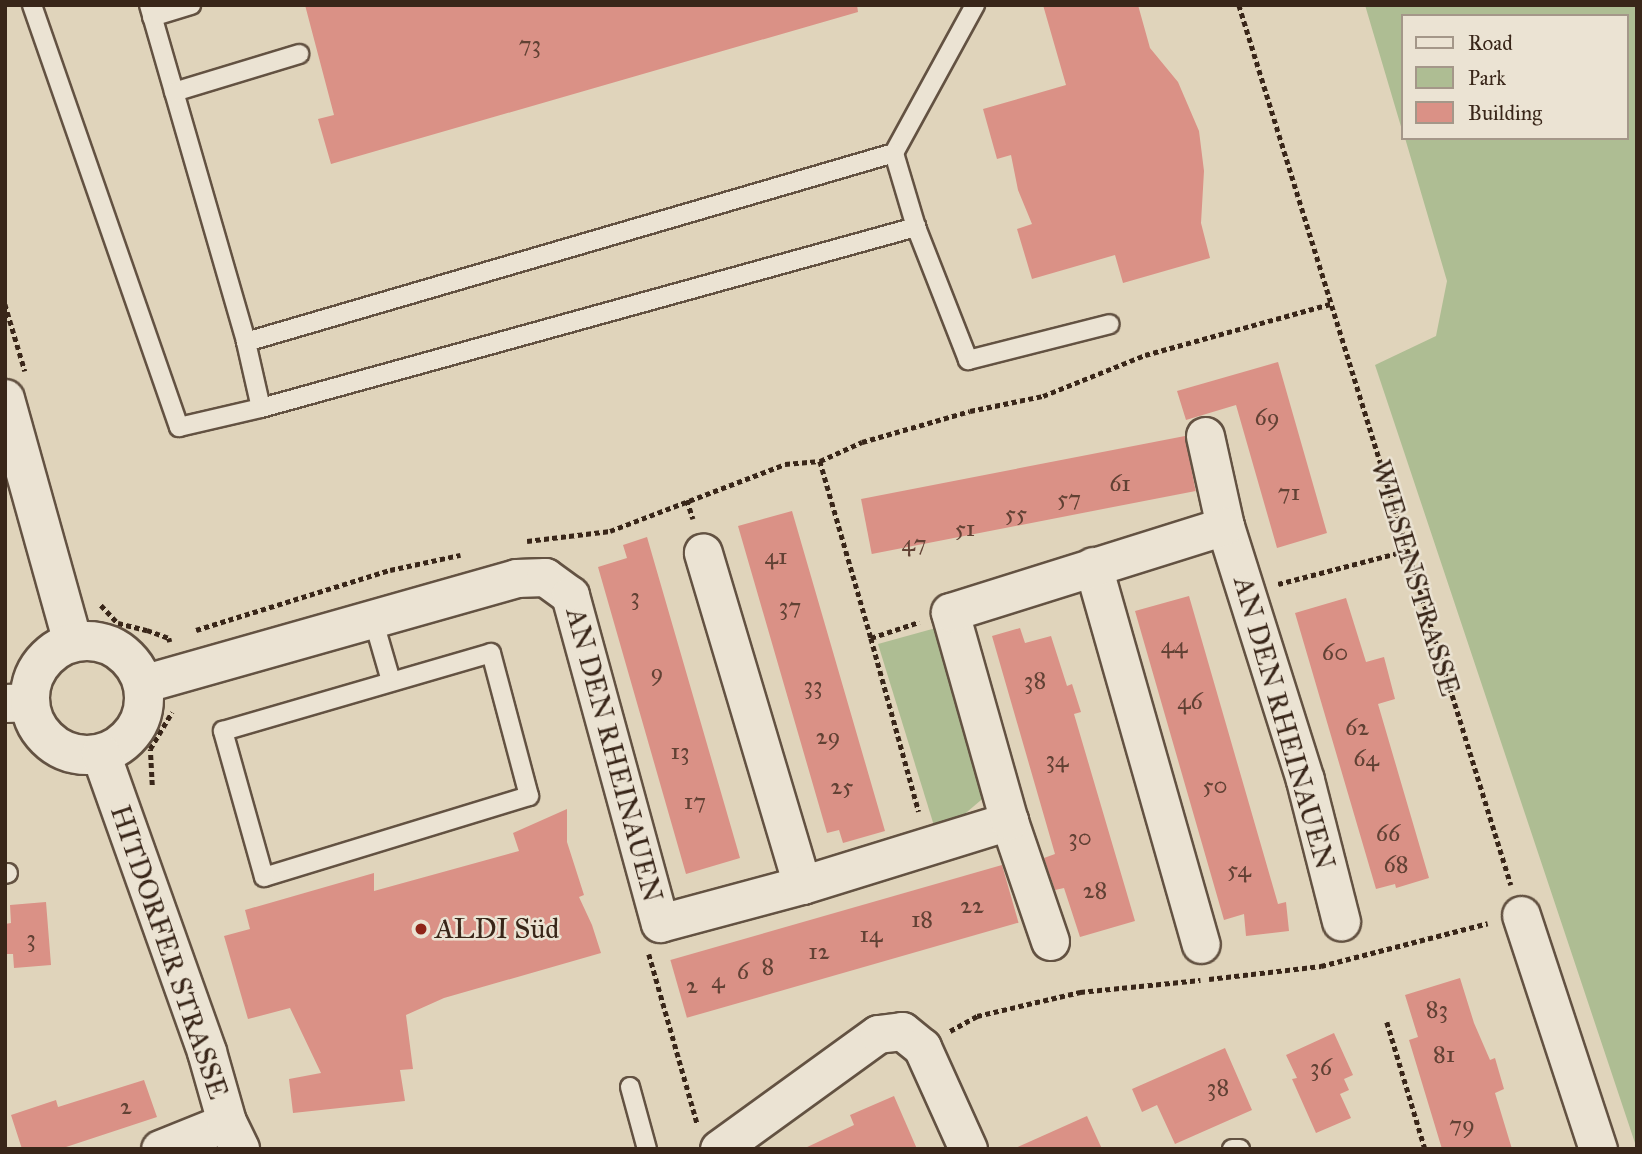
<!DOCTYPE html>
<meta charset="utf-8">
<style>
body{margin:0}
#map{position:relative;width:1642px;height:1154px;overflow:hidden;background:#e0d4bb;font-family:"IM FELL Great Primer",serif}
div>[style]{position:absolute}
[style*='--x']{left:calc(var(--x)*1px);top:calc(var(--y)*1px);width:calc(var(--w)*1px);rotate:calc(var(--a)*1deg)}
.green>*{inset:0;background:#aebd93}
.building>*{inset:0;background:#da9186;transform-origin:0 0}
.path>*{height:4.5px;margin-top:-2.25px;transform-origin:0;background:repeating-linear-gradient(90deg,#392619 0 5px,transparent 0 8.5px)}
.roads{filter:drop-shadow(2px 0 #635242) drop-shadow(-2px 0 #635242) drop-shadow(0 2px #635242) drop-shadow(0 -2px #635242)}
.service>*{height:18px;margin:-9px;padding:0 9px;transform-origin:9px;border-radius:9px;background:#ebe3d3}
.minor>*{height:37px;margin:-18.5px;padding:0 18.5px;transform-origin:18.5px;border-radius:18.5px;background:#ebe3d3}
.tertiary>*{height:38px;margin:-19px;padding:0 19px;transform-origin:19px;border-radius:19px;background:#ebe3d3}
.tertiary>.ring{margin:-19px;padding:0;box-sizing:content-box;background:none;border:38px solid #ebe3d3;border-radius:50%}
.dots>*{width:19px;height:19px;translate:-50% -50%;box-sizing:border-box;border:4px solid #ebe3d3;border-radius:50%}
span{translate:-50% -50%;white-space:nowrap;text-align:center;line-height:1.15;-webkit-text-stroke:5px #ebe3d3;paint-order:stroke}
.number-label{font-size:24px;color:#614134}
.number-label span{-webkit-text-stroke-width:0}
.street-label{font-size:28px;color:#392619}
.poi-label{font-size:28px;color:#392619}
.left{translate:0 -50%;text-align:left}
.frame{position:absolute;inset:0;border:7px solid #392619;pointer-events:none}
.legend{position:absolute;left:1401px;top:14px;width:228px;height:126px;box-sizing:border-box;background:#ebe3d3;border:2px solid #a49789;margin:0;padding:9px 12px;list-style:none;font-size:21px;color:#392619}
.legend li{display:flex;align-items:center;gap:14px;height:35px}
.legend b{width:35px;border:2px solid #a49789}
</style>
<div id="map">
<div class="green">
<i style="clip-path:polygon(1365px 5px,1637px 5px,1637px 1149px,1375px 365px,1436px 336px,1447px 281px,1405px 138px,1626px 138px,1626px 16px,1402px 16px,1402px 130px)"></i>
<i style="clip-path:polygon(943px 626px,987px 795px,954px 823px,935px 829px,878px 644px)"></i>
</div>
<div class="building">
<i style="clip-path:polygon(305px 5px,857px 5px,858px 12px,331px 164px,318px 119px,334px 115px)"></i>
<i style="clip-path:polygon(1043px 5px,1138px 5px,1150px 48px,1178px 82px,1199px 131px,1204px 171px,1201px 223px,1210px 258px,1123px 283px,1115px 255px,1032px 279px,1017px 229px,1032px 224px,1018px 190px,1011px 155px,997px 159px,983px 109px,1066px 85px)"></i>
<i style="clip-path:polygon(1278px 362px,1327px 533px,1277px 548px,1236px 405px,1186px 420px,1177px 391px)"></i>
<i style="left:1185px;top:436px;width:56px;height:330px;rotate:79deg"></i>
<i style="clip-path:polygon(792px 511px,885px 831px,843px 843px,839px 830px,827px 833px,738px 526px)"></i>
<i style="clip-path:polygon(647px 537px,740px 858px,686px 874px,598px 567px,627px 558px,623px 545px)"></i>
<i style="clip-path:polygon(1189px 596px,1278px 904px,1286px 902px,1289px 931px,1246px 936px,1244px 914px,1224px 920px,1135px 611px)"></i>
<i style="clip-path:polygon(1346px 598px,1366px 662px,1384px 657px,1395px 699px,1378px 704px,1429px 878px,1396px 888px,1395px 884px,1376px 889px,1295px 613px)"></i>
<i style="clip-path:polygon(1020px 628px,1025px 643px,1051px 636px,1067px 686px,1072px 684px,1081px 712px,1074px 714px,1135px 921px,1080px 937px,1064px 888px,1055px 890px,1044px 858px,1055px 854px,992px 636px)"></i>
<i style="clip-path:polygon(567px 809px,567px 842px,584px 895px,579px 897px,592px 925px,601px 953px,444px 998px,406px 1015px,413px 1069px,400px 1070px,405px 1101px,293px 1113px,289px 1079px,321px 1073px,290px 1008px,248px 1019px,224px 936px,250px 929px,245px 910px,374px 873px,374px 891px,519px 851px,513px 833px)"></i>
<i style="left:1002px;top:865px;width:60px;height:345px;rotate:74deg"></i>
<i style="clip-path:polygon(46px 902px,51px 965px,14px 968px,13px 954px,5px 954px,5px 924px,11px 923px,10px 905px)"></i>
<i style="clip-path:polygon(1460px 978px,1474px 1023px,1490px 1060px,1495px 1058px,1504px 1089px,1495px 1093px,1512px 1149px,1442px 1149px,1409px 1040px,1418px 1037px,1405px 995px)"></i>
<i style="clip-path:polygon(1334px 1033px,1353px 1075px,1344px 1079px,1349px 1090px,1340px 1094px,1351px 1118px,1316px 1133px,1292px 1079px,1297px 1078px,1286px 1055px)"></i>
<i style="clip-path:polygon(1225px 1048px,1252px 1110px,1175px 1144px,1157px 1105px,1142px 1112px,1132px 1089px)"></i>
<i style="clip-path:polygon(144px 1080px,157px 1117px,60px 1149px,22px 1149px,11px 1115px,56px 1100px,58px 1107px)"></i>
<i style="clip-path:polygon(894px 1096px,917px 1149px,803px 1149px,854px 1125px,850px 1115px)"></i>
<i style="clip-path:polygon(1087px 1116px,1102px 1149px,1013px 1149px)"></i>
</div>
<div class="path">
<i style="--x:1239;--y:5;--w:921;--a:72.82"></i>
<i style="--x:5;--y:304;--w:70;--a:73.4"></i>
<i style="--x:820;--y:461;--w:184;--a:73.9"></i>
<i style="--x:871;--y:638;--w:51;--a:-18.4"></i>
<i style="--x:687;--y:500;--w:20;--a:72"></i>
<i style="--x:527;--y:541;--w:84;--a:-6.9"></i>
<i style="--x:610;--y:531;--w:187;--a:-20.9"></i>
<i style="--x:785;--y:464;--w:35;--a:-5"></i>
<i style="--x:820;--y:461;--w:46;--a:-24.3"></i>
<i style="--x:862;--y:442;--w:112;--a:-16"></i>
<i style="--x:970;--y:411;--w:75;--a:-11.6"></i>
<i style="--x:1043;--y:396;--w:110;--a:-21.9"></i>
<i style="--x:1145;--y:355;--w:192;--a:-15.4"></i>
<i style="--x:1278;--y:584;--w:132;--a:-14.5"></i>
<i style="--x:101;--y:605;--w:25;--a:47"></i>
<i style="--x:118;--y:623;--w:30;--a:14"></i>
<i style="--x:147;--y:630;--w:23;--a:20"></i>
<i style="--x:169;--y:638;--w:4;--a:76"></i>
<i style="--x:196;--y:630;--w:203;--a:-17.2"></i>
<i style="--x:390;--y:570;--w:72;--a:-12.1"></i>
<i style="--x:871;--y:638;--w:180;--a:74.6"></i>
<i style="--x:152;--y:785;--w:36;--a:-93"></i>
<i style="--x:150;--y:749;--w:43;--a:-59.3"></i>
<i style="--x:649;--y:954;--w:176;--a:74.1"></i>
<i style="--x:1209;--y:979;--w:113;--a:-6.6"></i>
<i style="--x:1321;--y:966;--w:172;--a:-14.4"></i>
<i style="--x:1387;--y:1022;--w:133;--a:73.3"></i>
<i style="--x:950;--y:1031;--w:31;--a:-29"></i>
<i style="--x:977;--y:1016;--w:106;--a:-13.1"></i>
<i style="--x:1080;--y:992;--w:121;--a:-5.7"></i>
</div>
<div class="roads">
<div class="service">
<i style="--x:32;--y:5;--w:447;--a:70.8"></i>
<i style="--x:179;--y:427;--w:84;--a:-13"></i>
<i style="--x:261;--y:408;--w:68;--a:-102.8"></i>
<i style="--x:246;--y:342;--w:675;--a:-16.26"></i>
<i style="--x:894;--y:153;--w:169;--a:-61.3"></i>
<i style="--x:149;--y:5;--w:351;--a:73.9"></i>
<i style="--x:152;--y:17;--w:41;--a:-17.1"></i>
<i style="--x:174;--y:92;--w:131;--a:-16.9"></i>
<i style="--x:916;--y:227;--w:143;--a:68.6"></i>
<i style="--x:968;--y:360;--w:146;--a:-14.2"></i>
<i style="--x:261;--y:408;--w:680;--a:-15.45"></i>
<i style="--x:916;--y:227;--w:77;--a:-106.6"></i>
<i style="--x:373;--y:619;--w:65;--a:73.8"></i>
<i style="--x:491;--y:653;--w:148;--a:75.1"></i>
<i style="--x:529;--y:796;--w:277;--a:163"></i>
<i style="--x:264;--y:877;--w:152;--a:-105.7"></i>
<i style="--x:223;--y:731;--w:279;--a:-16.2"></i>
<i style="--x:5;--y:874;--w:3;--a:-18"></i>
<i style="--x:630;--y:1087;--w:64;--a:74.7"></i>
<i style="--x:1232;--y:1149;--w:8;--a:0"></i>
</div>
<div class="minor">
<i style="--x:1205;--y:436;--w:92;--a:77.5"></i>
<i style="--x:1225;--y:526;--w:266;--a:72.5"></i>
<i style="--x:1305;--y:780;--w:146;--a:75.7"></i>
<i style="--x:1093;--y:566;--w:393;--a:74.1"></i>
<i style="--x:142;--y:684;--w:389;--a:-15.8"></i>
<i style="--x:516;--y:578;--w:29;--a:-2"></i>
<i style="--x:545;--y:577;--w:31;--a:36"></i>
<i style="--x:570;--y:595;--w:340;--a:74.7"></i>
<i style="--x:660;--y:923;--w:147;--a:-15"></i>
<i style="--x:802;--y:885;--w:347;--a:-106.6"></i>
<i style="--x:5;--y:703;--w:24;--a:-2"></i>
<i style="--x:802;--y:885;--w:217;--a:-17.2"></i>
<i style="--x:1521;--y:915;--w:246;--a:71.8"></i>
<i style="--x:1050;--y:941;--w:127;--a:-108.9"></i>
<i style="--x:1009;--y:821;--w:217;--a:-105.8"></i>
<i style="--x:950;--y:612;--w:288;--a:-17.4"></i>
<i style="--x:160;--y:1149;--w:72;--a:-21.9"></i>
<i style="--x:719;--y:1149;--w:196;--a:-35.9"></i>
<i style="--x:878;--y:1034;--w:24;--a:-7"></i>
<i style="--x:902;--y:1031;--w:26;--a:39"></i>
<i style="--x:922;--y:1047;--w:112;--a:65.7"></i>
</div>
<div class="tertiary">
<i style="--x:5;--y:399;--w:252;--a:74.4"></i>
<i class="ring" style="left:30px;top:641px;width:76px;height:76px"></i>
<i style="--x:101;--y:754;--w:316;--a:70.4"></i>
<i style="--x:207;--y:1052;--w:73;--a:74.1"></i>
<i style="--x:227;--y:1122;--w:30;--a:64"></i>
</div>
</div>
<div class="dots">
<i style="left:421px;top:929px;background:#8f2418"></i>
</div>
<div class="number-label">
<span style="left:530px;top:45px">73</span>
<span style="left:1267px;top:418px">69</span>
<span style="left:1120px;top:484px">61</span>
<span style="left:1289px;top:493px">71</span>
<span style="left:1069px;top:499px">57</span>
<span style="left:1016px;top:514px">55</span>
<span style="left:965px;top:529px">51</span>
<span style="left:914px;top:544px">47</span>
<span style="left:776px;top:557px">41</span>
<span style="left:635px;top:597px">3</span>
<span style="left:790px;top:607px">37</span>
<span style="left:1174px;top:646px">44</span>
<span style="left:1335px;top:653px">60</span>
<span style="left:657px;top:673px">9</span>
<span style="left:1035px;top:681px">38</span>
<span style="left:813px;top:686px">33</span>
<span style="left:1190px;top:702px">46</span>
<span style="left:1357px;top:728px">62</span>
<span style="left:828px;top:737px">29</span>
<span style="left:680px;top:752px">13</span>
<span style="left:1366px;top:759px">64</span>
<span style="left:1057px;top:760px">34</span>
<span style="left:1215px;top:786px">50</span>
<span style="left:842px;top:787px">25</span>
<span style="left:695px;top:802px">17</span>
<span style="left:1388px;top:834px">66</span>
<span style="left:1080px;top:838px">30</span>
<span style="left:1396px;top:865px">68</span>
<span style="left:1239px;top:870px">54</span>
<span style="left:1095px;top:891px">28</span>
<span style="left:972px;top:906px">22</span>
<span style="left:922px;top:920px">18</span>
<span style="left:871px;top:935px">14</span>
<span style="left:31px;top:939px">3</span>
<span style="left:819px;top:952px">12</span>
<span style="left:768px;top:967px">8</span>
<span style="left:743px;top:972px">6</span>
<span style="left:718px;top:981px">4</span>
<span style="left:692px;top:986px">2</span>
<span style="left:1437px;top:1010px">83</span>
<span style="left:1444px;top:1055px">81</span>
<span style="left:1321px;top:1068px">36</span>
<span style="left:1218px;top:1088px">38</span>
<span style="left:126px;top:1107px">2</span>
<span style="left:1462px;top:1125px">79</span>
</div>
<div class="street-label">
<span style="left:1415px;top:578px;rotate:73deg">WIESENSTRASSE</span>
<span style="left:1284px;top:723px;rotate:74deg">AN DEN RHEINAUEN</span>
<span style="left:614px;top:755px;rotate:75deg">AN DEN RHEINAUEN</span>
<span style="left:169px;top:952px;rotate:71deg">HITDORFER STRASSE</span>
</div>
<div class="poi-label">
<span class="left" style="left:435px;top:929px">ALDI Süd</span>
</div>
<div class="frame"></div>
<ul class="legend">
<li><b style="height:9px;background:#ebe3d3"></b>Road</li>
<li><b style="height:19px;background:#aebd93"></b>Park</li>
<li><b style="height:19px;background:#da9186"></b>Building</li>
</ul>
</div>
